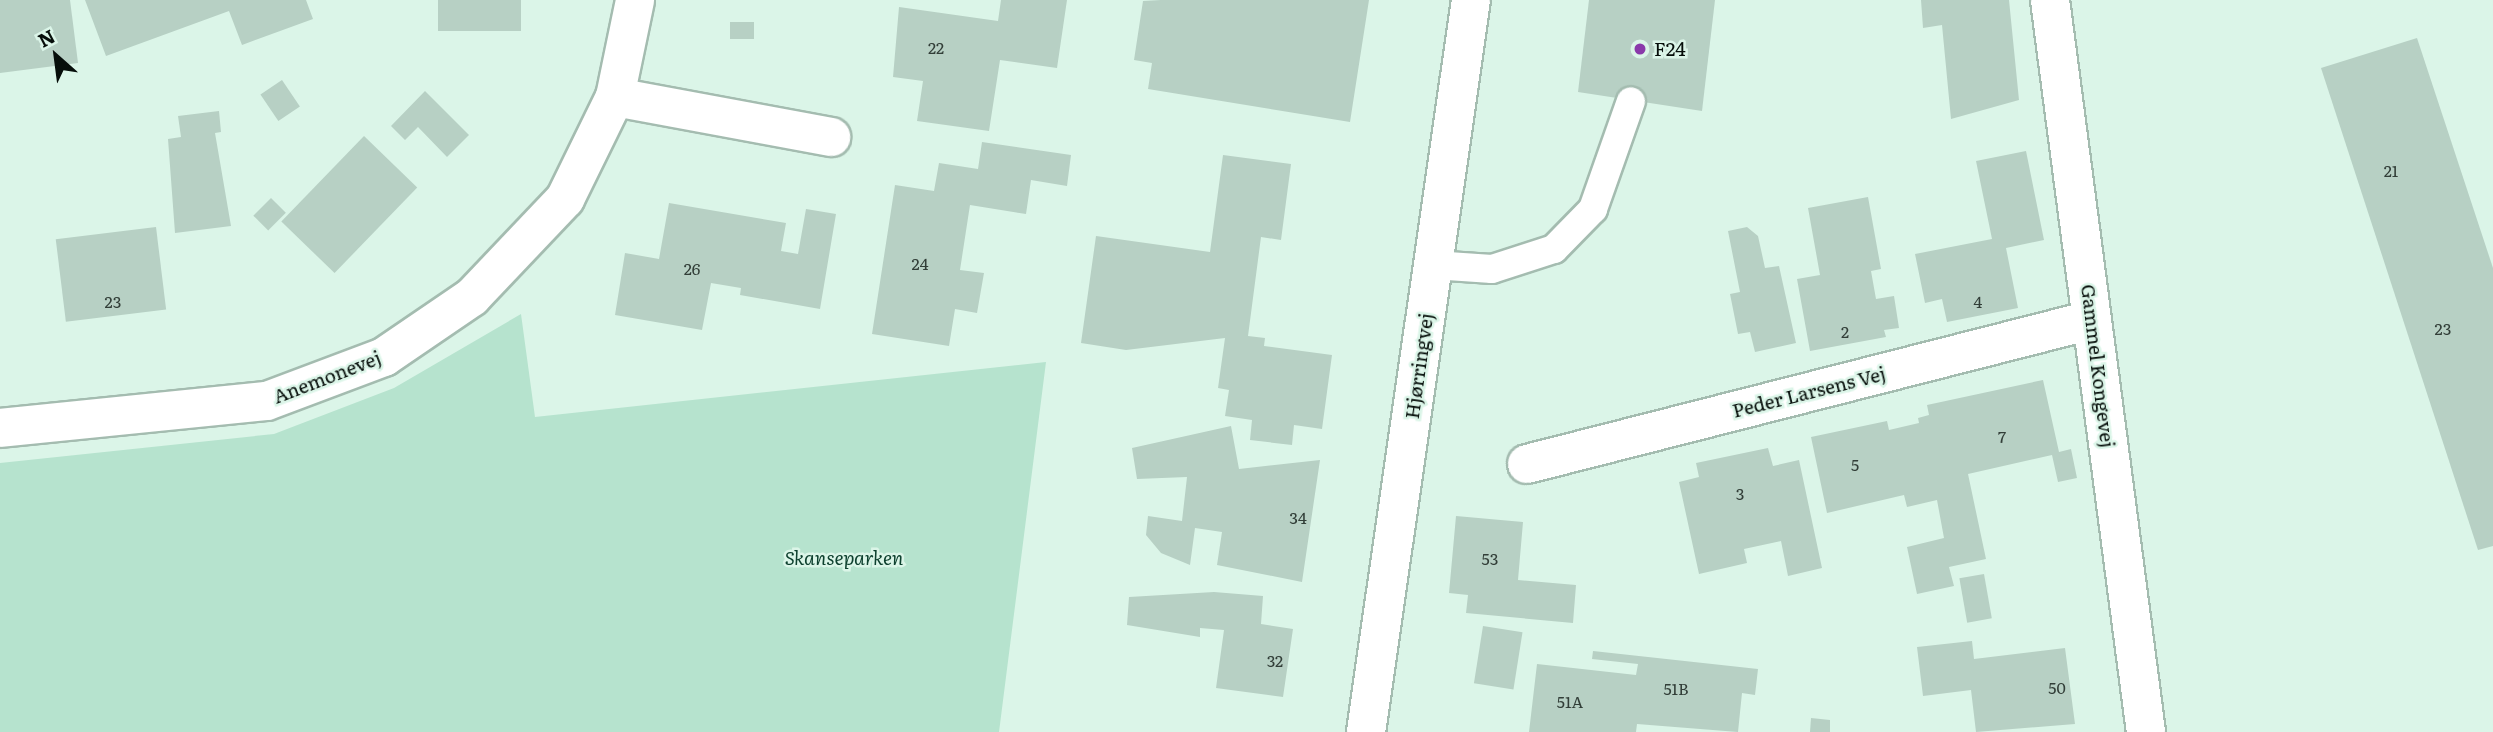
<!DOCTYPE html>
<meta charset="utf-8">
<style>
body{margin:0}
#map{position:relative;width:2493px;height:732px;overflow:hidden;background:#dbf5e8;font-family:Literata,serif}
div>[style]{position:absolute}
[style*='--x']{left:calc(var(--x)*1px);top:calc(var(--y)*1px);width:calc(var(--w)*1px);rotate:calc(var(--a)*1deg)}
.green>*{inset:0;background:#b6e3ce}
.building>*{inset:0;background:#b7d0c4;transform-origin:0 0}
.roads{filter:drop-shadow(2px 0 #a4bcb0) drop-shadow(-2px 0 #a4bcb0) drop-shadow(0 2px #a4bcb0) drop-shadow(0 -2px #a4bcb0)}
.service>*{height:28px;margin:-14px;padding:0 14px;transform-origin:14px;border-radius:14px;background:#fff}
.minor>*{height:38px;margin:-19px;padding:0 19px;transform-origin:19px;border-radius:19px;background:#fff}
.secondary>*{height:38px;margin:-19px;padding:0 19px;transform-origin:19px;border-radius:19px;background:#fff}
.dots>*{width:19px;height:19px;translate:-50% -50%;box-sizing:border-box;border:4px solid #dbf5e8;border-radius:50%}
span{translate:-50% -50%;white-space:nowrap;text-align:center;line-height:1.15;-webkit-text-stroke:5px #dbf5e8;paint-order:stroke}
.number-label{font-size:16px;color:#323e38}
.number-label span{-webkit-text-stroke-width:0}
.poi-label{font-size:19px;color:#060e0a}
.left{translate:0 -50%;text-align:left}
.street-label{font-size:19px;color:#060e0a}
.park-label{font-size:19px;color:#0e412f;font-style:italic}
.north{position:absolute;left:21px;top:21px;width:70px;height:70px;-webkit-text-stroke:5px #dbf5e8;paint-order:stroke;rotate:332deg;font-size:19px;font-weight:700;line-height:28px;text-align:center;color:#060e0a}
.north::after{content:'';display:block;margin:auto;width:24px;height:32px;background:#060e0a;clip-path:polygon(50% 0,100% 100%,50% 72%,0 100%)}
</style>
<div id="map">
<div class="green">
<i style="clip-path:polygon(521px 314px,535px 417px,1046px 362px,999px 732px,0 732px,0 463px,274px 434px,394px 388px)"></i>
</div>
<div class="building">
<i style="clip-path:polygon(0 0,70px 0,78px 63px,0 73px)"></i>
<i style="clip-path:polygon(85px 0,306px 0,313px 19px,242px 45px,229px 11px,106px 56px)"></i>
<i style="left:438px;top:0;width:83px;height:31px"></i>
<i style="clip-path:polygon(1001px 0,1067px 0,1057px 68px,1000px 60px,989px 131px,917px 121px,923px 81px,893px 77px,899px 7px,998px 21px)"></i>
<i style="clip-path:polygon(1161px 0,1369px 0,1350px 122px,1148px 89px,1152px 63px,1134px 60px,1143px 1px)"></i>
<i style="clip-path:polygon(1589px 0,1715px 0,1702px 111px,1578px 92px)"></i>
<i style="clip-path:polygon(1921px 0,2009px 0,2019px 100px,1951px 119px,1942px 25px,1923px 28px)"></i>
<i style="left:754px;top:22px;width:17px;height:24px;rotate:90deg"></i>
<i style="clip-path:polygon(2417px 38px,2493px 268px,2493px 546px,2478px 550px,2321px 68px)"></i>
<i style="left:282px;top:80px;width:32px;height:26px;rotate:56deg"></i>
<i style="clip-path:polygon(425px 91px,469px 135px,447px 157px,418px 127px,405px 140px,391px 126px)"></i>
<i style="clip-path:polygon(219px 111px,221px 132px,215px 133px,231px 226px,175px 233px,168px 139px,181px 137px,178px 116px)"></i>
<i style="left:364px;top:136px;width:74px;height:119px;rotate:44deg"></i>
<i style="clip-path:polygon(982px 142px,1071px 155px,1067px 186px,1031px 180px,1026px 214px,970px 205px,960px 270px,984px 273px,977px 313px,955px 309px,949px 346px,872px 334px,895px 185px,934px 191px,939px 163px,978px 169px)"></i>
<i style="clip-path:polygon(2026px 151px,2044px 240px,2006px 248px,2018px 308px,1947px 322px,1942px 299px,1925px 303px,1915px 254px,1992px 239px,1976px 161px)"></i>
<i style="clip-path:polygon(1223px 155px,1291px 164px,1281px 240px,1261px 237px,1248px 336px,1265px 338px,1264px 346px,1332px 355px,1322px 429px,1294px 425px,1292px 445px,1250px 440px,1252px 420px,1225px 416px,1229px 390px,1218px 388px,1225px 338px,1126px 350px,1081px 343px,1096px 236px,1210px 252px)"></i>
<i style="clip-path:polygon(1868px 197px,1881px 269px,1871px 271px,1876px 299px,1894px 296px,1899px 328px,1884px 330px,1886px 337px,1810px 351px,1797px 279px,1820px 275px,1808px 208px)"></i>
<i style="left:271px;top:198px;width:21px;height:25px;rotate:45deg"></i>
<i style="clip-path:polygon(669px 203px,786px 223px,781px 251px,798px 254px,806px 209px,836px 214px,820px 309px,740px 295px,741px 288px,711px 283px,702px 330px,615px 315px,625px 253px,659px 259px)"></i>
<i style="left:156px;top:227px;width:83px;height:101px;rotate:83deg"></i>
<i style="clip-path:polygon(1747px 227px,1758px 236px,1765px 268px,1779px 266px,1796px 343px,1755px 352px,1750px 332px,1738px 334px,1730px 294px,1740px 292px,1728px 231px)"></i>
<i style="clip-path:polygon(2043px 380px,2059px 452px,2071px 449px,2077px 478px,2058px 482px,2052px 455px,1968px 474px,1986px 559px,1949px 567px,1954px 586px,1917px 594px,1907px 547px,1944px 538px,1937px 500px,1907px 507px,1904px 495px,1827px 513px,1811px 437px,1887px 421px,1889px 430px,1919px 423px,1918px 418px,1929px 415px,1927px 405px)"></i>
<i style="clip-path:polygon(1231px 426px,1239px 469px,1320px 460px,1302px 582px,1217px 565px,1222px 532px,1195px 528px,1190px 565px,1161px 553px,1146px 535px,1148px 516px,1182px 521px,1187px 477px,1137px 479px,1132px 448px)"></i>
<i style="clip-path:polygon(1768px 448px,1773px 466px,1799px 460px,1822px 568px,1788px 576px,1781px 541px,1744px 549px,1747px 563px,1699px 574px,1679px 482px,1699px 477px,1696px 463px)"></i>
<i style="clip-path:polygon(1456px 516px,1523px 522px,1518px 580px,1576px 585px,1573px 623px,1466px 613px,1468px 595px,1449px 593px)"></i>
<i style="left:1984px;top:574px;width:45px;height:25px;rotate:80deg"></i>
<i style="clip-path:polygon(1214px 592px,1263px 596px,1261px 624px,1293px 629px,1283px 697px,1216px 688px,1224px 630px,1200px 628px,1200px 637px,1127px 625px,1129px 597px)"></i>
<i style="left:1483px;top:626px;width:40px;height:58px;rotate:9deg"></i>
<i style="clip-path:polygon(1972px 641px,1974px 659px,2065px 648px,2075px 724px,1976px 732px,1971px 690px,1923px 696px,1917px 647px)"></i>
<i style="clip-path:polygon(1593px 651px,1758px 669px,1755px 695px,1742px 693px,1738px 732px,1637px 724px,1636px 732px,1529px 732px,1537px 664px,1636px 675px,1638px 664px,1592px 659px)"></i>
<i style="clip-path:polygon(1811px 718px,1830px 720px,1830px 732px,1810px 732px)"></i>
</div>
<div class="roads">
<div class="service">
<i style="--x:1433;--y:265;--w:59;--a:3.9"></i>
<i style="--x:1492;--y:269;--w:65;--a:-17.9"></i>
<i style="--x:1554;--y:249;--w:56;--a:-45.7"></i>
<i style="--x:1593;--y:209;--w:114;--a:-70.6"></i>
</div>
<div class="minor">
<i style="--x:2050;--y:0;--w:738;--a:82.53"></i>
<i style="--x:615;--y:97;--w:220;--a:10.5"></i>
<i style="--x:0;--y:428;--w:268;--a:-5.8"></i>
<i style="--x:267;--y:401;--w:125;--a:-20.6"></i>
<i style="--x:384;--y:357;--w:107;--a:-34.3"></i>
<i style="--x:472;--y:297;--w:135;--a:-46.5"></i>
<i style="--x:565;--y:199;--w:114;--a:-63.9"></i>
<i style="--x:615;--y:97;--w:99;--a:-78.3"></i>
<i style="--x:1527;--y:464;--w:582;--a:-14.32"></i>
</div>
<div class="secondary">
<i style="--x:1366;--y:732;--w:739;--a:-81.84"></i>
</div>
</div>
<div class="dots">
<i style="left:1640px;top:49px;background:#8a3aaa"></i>
</div>
<div class="number-label">
<span style="left:936px;top:47px">22</span>
<span style="left:2391px;top:170px">21</span>
<span style="left:920px;top:263px">24</span>
<span style="left:692px;top:268px">26</span>
<span style="left:113px;top:301px">23</span>
<span style="left:1978px;top:301px">4</span>
<span style="left:2443px;top:328px">23</span>
<span style="left:1845px;top:331px">2</span>
<span style="left:2002px;top:436px">7</span>
<span style="left:1855px;top:464px">5</span>
<span style="left:1740px;top:493px">3</span>
<span style="left:1298px;top:517px">34</span>
<span style="left:1490px;top:558px">53</span>
<span style="left:1275px;top:660px">32</span>
<span style="left:2057px;top:687px">50</span>
<span style="left:1676px;top:688px">51B</span>
<span style="left:1570px;top:701px">51A</span>
</div>
<div class="poi-label">
<span class="left" style="left:1654px;top:49px">F24</span>
</div>
<div class="street-label">
<span style="left:1419px;top:366px;rotate:-82deg">Hjørringvej</span>
<span style="left:2098px;top:366px;rotate:83deg">Gammel Kongevej</span>
<span style="left:327px;top:377px;rotate:-21deg">Anemonevej</span>
<span style="left:1809px;top:392px;rotate:-14deg">Peder Larsens Vej</span>
</div>
<div class="park-label">
<span style="left:844px;top:558px">Skanseparken</span>
</div>
<div class="north">N</div>
</div>
